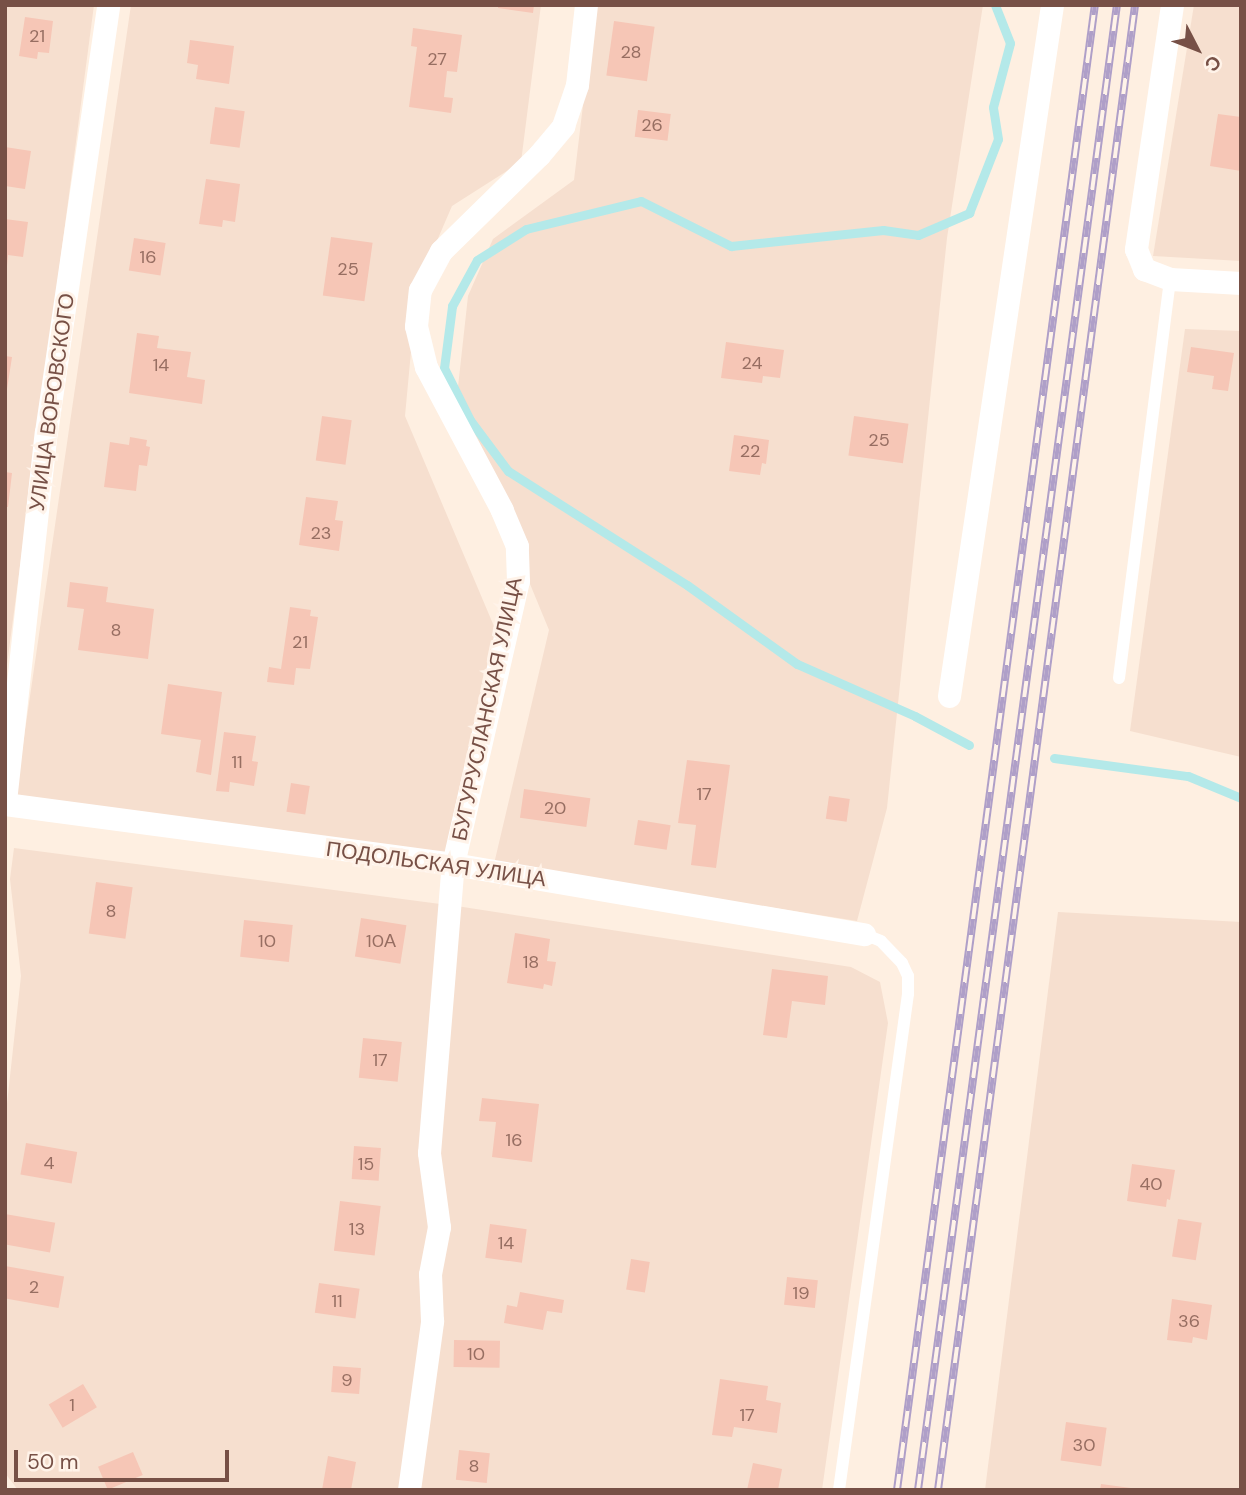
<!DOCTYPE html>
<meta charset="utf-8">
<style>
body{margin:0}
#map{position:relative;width:1246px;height:1495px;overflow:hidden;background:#feefe1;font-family:"DM Sans",sans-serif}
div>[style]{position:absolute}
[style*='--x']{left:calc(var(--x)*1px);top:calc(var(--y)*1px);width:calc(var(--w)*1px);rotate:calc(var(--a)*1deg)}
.residential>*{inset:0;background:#f6dfcf}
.stream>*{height:9px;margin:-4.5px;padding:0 4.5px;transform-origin:4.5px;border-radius:4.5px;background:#b4e9e9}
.building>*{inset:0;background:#f6c6b6;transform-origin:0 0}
.lane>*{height:12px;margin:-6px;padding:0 6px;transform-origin:6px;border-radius:6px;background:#fff}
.street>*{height:23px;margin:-11.5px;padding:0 11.5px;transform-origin:11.5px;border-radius:11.5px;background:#fff}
.rail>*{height:8px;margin-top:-4px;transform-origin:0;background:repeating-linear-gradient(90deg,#fff3e9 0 16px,#af9fc8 0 32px);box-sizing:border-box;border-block:2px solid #af9fc8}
span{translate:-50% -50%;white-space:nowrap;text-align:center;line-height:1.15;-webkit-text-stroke:6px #fff3e9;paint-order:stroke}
.number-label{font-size:18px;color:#976e62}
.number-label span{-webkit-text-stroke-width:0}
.street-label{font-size:21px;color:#775046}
.frame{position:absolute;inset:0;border:7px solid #775046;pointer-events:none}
.north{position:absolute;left:1162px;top:14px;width:70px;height:70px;-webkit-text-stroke:5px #fff3e9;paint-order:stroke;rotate:132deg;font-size:19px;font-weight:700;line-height:28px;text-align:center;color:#775046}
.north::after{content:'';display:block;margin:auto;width:24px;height:32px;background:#775046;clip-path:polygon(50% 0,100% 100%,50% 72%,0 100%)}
.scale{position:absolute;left:14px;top:1450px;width:215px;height:32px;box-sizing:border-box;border:4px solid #775046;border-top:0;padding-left:9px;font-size:21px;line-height:24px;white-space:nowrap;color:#775046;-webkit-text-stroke:5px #fff3e9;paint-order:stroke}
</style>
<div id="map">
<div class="residential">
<i style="clip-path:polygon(5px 5px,94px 5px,5px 680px)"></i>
<i style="clip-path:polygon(131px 5px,541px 5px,521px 162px,452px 206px,417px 287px,405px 416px,496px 631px,447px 857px,15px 799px)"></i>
<i style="clip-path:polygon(595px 5px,983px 5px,947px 238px,887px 808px,857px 921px,494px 864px,549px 630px,456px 405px,468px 296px,493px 239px,574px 180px)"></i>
<i style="clip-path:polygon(1194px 5px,1241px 5px,1241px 261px,1153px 256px)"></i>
<i style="clip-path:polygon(1185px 329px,1241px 331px,1241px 757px,1130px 731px)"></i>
<i style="clip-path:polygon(14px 848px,463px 907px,851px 967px,880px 982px,888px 1023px,822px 1490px,18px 1490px,5px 1473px,5px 1122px,21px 976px,10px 879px)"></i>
<i style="clip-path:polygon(1058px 912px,1241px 922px,1241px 1490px,985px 1490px)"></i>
</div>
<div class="stream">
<i style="--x:969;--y:745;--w:61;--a:-151.8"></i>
<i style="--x:915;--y:716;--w:129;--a:-156.2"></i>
<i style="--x:797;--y:664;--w:135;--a:-144.3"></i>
<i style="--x:687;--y:585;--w:212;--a:-147.5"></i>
<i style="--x:508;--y:471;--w:64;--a:-126.7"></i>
<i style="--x:470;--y:420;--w:58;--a:-116.6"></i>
<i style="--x:444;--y:368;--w:63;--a:-82.6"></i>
<i style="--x:452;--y:306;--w:52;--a:-61.5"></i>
<i style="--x:477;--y:260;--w:58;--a:-32.3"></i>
<i style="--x:526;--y:229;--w:118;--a:-13.7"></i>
<i style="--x:641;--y:201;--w:101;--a:26.6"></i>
<i style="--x:731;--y:246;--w:153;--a:-6"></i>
<i style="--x:883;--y:230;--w:35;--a:8"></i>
<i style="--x:918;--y:235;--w:56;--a:-23.3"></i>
<i style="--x:969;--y:213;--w:79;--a:-68.6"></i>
<i style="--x:998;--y:139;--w:32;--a:-99"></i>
<i style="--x:993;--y:107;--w:66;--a:-75.1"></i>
<i style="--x:1010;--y:43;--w:41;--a:-111.5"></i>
<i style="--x:1054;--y:758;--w:135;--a:7.7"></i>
<i style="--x:1188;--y:776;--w:57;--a:22.5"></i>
</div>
<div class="building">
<i style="clip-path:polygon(498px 5px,534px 5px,533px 13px,498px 8px)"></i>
<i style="clip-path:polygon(25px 17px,53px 21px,49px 53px,38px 52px,37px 59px,19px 56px)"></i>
<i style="left:614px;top:21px;width:41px;height:55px;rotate:8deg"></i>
<i style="clip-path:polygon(413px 28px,462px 35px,457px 72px,447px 71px,444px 97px,453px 98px,451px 113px,409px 107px,417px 47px,411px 46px)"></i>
<i style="clip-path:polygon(190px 40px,234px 46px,229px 84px,196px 79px,198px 65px,187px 63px)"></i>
<i style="left:215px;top:107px;width:30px;height:37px;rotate:8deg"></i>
<i style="left:638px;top:110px;width:33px;height:27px;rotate:7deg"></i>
<i style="clip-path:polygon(1218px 114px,1241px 117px,1241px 171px,1210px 166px)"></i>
<i style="clip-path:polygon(5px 147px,31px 151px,25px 189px,5px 186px)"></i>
<i style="clip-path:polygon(206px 179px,240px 184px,235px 222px,223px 220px,222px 227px,199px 224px)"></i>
<i style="clip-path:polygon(5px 219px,28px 222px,23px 257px,8px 255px,7px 266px)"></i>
<i style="left:331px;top:237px;width:42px;height:59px;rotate:8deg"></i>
<i style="left:134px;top:238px;width:32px;height:33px;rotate:9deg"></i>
<i style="clip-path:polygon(137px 333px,159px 336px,157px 348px,191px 352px,187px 377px,205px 380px,202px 404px,129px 393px)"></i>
<i style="clip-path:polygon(726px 342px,784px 350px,780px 378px,763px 376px,762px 383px,721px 378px)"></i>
<i style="clip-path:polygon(1191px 347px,1234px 353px,1228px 391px,1212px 389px,1214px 376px,1187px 372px)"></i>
<i style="clip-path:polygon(5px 356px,12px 357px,7px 389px,5px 389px)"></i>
<i style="left:322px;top:416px;width:30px;height:45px;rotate:8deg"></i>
<i style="left:854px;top:416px;width:55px;height:40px;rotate:8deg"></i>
<i style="clip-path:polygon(734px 435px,769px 440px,766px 464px,762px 463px,760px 475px,729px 471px)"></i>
<i style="clip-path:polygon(130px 437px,147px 440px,146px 446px,150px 447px,147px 466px,139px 465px,136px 491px,104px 487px,110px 442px,129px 445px)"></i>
<i style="clip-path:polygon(5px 472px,12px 473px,8px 507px,5px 507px)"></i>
<i style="clip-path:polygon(306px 497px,338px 501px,335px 520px,343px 521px,339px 551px,299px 545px)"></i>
<i style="clip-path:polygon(70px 582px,108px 587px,106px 602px,154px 609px,148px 659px,78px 650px,84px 609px,67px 607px)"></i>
<i style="clip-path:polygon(290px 607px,311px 610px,310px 616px,318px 617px,310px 669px,296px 668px,294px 685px,267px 682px,269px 667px,281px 669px)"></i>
<i style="clip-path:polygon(168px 684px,222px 692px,211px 775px,196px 772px,201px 740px,161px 734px)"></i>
<i style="clip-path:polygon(224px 732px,256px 736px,252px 761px,258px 762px,254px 786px,230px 782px,229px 792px,216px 791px)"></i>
<i style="clip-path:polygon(687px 760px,730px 765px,716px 868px,691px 865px,696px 825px,678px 823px)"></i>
<i style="left:291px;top:783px;width:19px;height:29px;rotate:9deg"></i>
<i style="left:524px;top:789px;width:67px;height:29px;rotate:8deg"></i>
<i style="left:829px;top:796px;width:21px;height:23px;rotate:8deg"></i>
<i style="left:638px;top:820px;width:33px;height:25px;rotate:9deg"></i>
<i style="left:96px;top:882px;width:37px;height:52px;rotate:8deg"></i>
<i style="left:361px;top:918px;width:46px;height:39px;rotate:9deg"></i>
<i style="left:244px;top:920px;width:49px;height:37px;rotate:6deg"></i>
<i style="clip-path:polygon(515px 933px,550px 939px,547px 961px,556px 962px,552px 986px,544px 984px,543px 989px,507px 983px)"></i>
<i style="clip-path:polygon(772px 969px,828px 976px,825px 1005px,792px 1001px,787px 1038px,763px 1035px)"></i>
<i style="left:363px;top:1038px;width:39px;height:40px;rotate:6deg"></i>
<i style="clip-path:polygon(482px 1098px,539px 1104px,532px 1162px,492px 1157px,496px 1122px,479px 1121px)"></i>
<i style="left:26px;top:1143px;width:52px;height:32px;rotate:10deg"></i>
<i style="left:354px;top:1146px;width:27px;height:33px;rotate:4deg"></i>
<i style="clip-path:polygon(1132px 1164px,1175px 1170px,1170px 1200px,1167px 1199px,1166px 1207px,1127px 1201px)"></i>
<i style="left:340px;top:1201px;width:41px;height:50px;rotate:7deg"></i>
<i style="left:5px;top:1214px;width:51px;height:30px;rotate:10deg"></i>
<i style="left:1178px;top:1219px;width:24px;height:38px;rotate:9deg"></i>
<i style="left:490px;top:1224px;width:37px;height:34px;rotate:8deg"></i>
<i style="left:631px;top:1259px;width:19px;height:31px;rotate:9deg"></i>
<i style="left:5px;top:1266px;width:60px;height:32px;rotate:10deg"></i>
<i style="left:787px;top:1277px;width:31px;height:28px;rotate:6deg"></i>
<i style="left:319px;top:1283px;width:41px;height:30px;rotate:8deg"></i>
<i style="clip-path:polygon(520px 1292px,564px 1300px,562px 1313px,547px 1311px,543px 1330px,504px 1323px,507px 1305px,517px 1307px)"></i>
<i style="clip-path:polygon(1172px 1299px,1212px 1305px,1207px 1340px,1193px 1337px,1192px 1343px,1167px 1340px)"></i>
<i style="left:454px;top:1340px;width:46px;height:27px;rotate:1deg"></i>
<i style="left:333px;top:1366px;width:28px;height:26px;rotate:4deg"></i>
<i style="clip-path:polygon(720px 1379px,768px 1386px,766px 1400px,781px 1403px,777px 1433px,734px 1427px,732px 1437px,712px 1435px)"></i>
<i style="left:83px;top:1384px;width:27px;height:40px;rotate:59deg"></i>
<i style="left:1066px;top:1422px;width:41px;height:39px;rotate:8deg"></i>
<i style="left:459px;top:1450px;width:31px;height:30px;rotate:6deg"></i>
<i style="left:133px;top:1452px;width:25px;height:38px;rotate:67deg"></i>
<i style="clip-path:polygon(328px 1456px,356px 1462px,351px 1490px,322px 1490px)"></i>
<i style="clip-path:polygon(753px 1463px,782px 1469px,778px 1490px,747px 1490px)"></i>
<i style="clip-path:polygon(1101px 1484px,1131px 1488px,1131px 1490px,1100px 1490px)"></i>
</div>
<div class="lane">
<i style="--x:1119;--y:678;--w:402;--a:-82.7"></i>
<i style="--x:839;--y:1490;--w:501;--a:-82.08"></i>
<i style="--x:908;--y:994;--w:18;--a:-90"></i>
<i style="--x:908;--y:976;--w:14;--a:-115"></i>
<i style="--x:902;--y:963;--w:30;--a:-134"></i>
<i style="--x:881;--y:941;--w:18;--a:-158"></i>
</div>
<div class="street">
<i style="--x:1172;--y:5;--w:247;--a:98.4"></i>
<i style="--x:1136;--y:249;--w:22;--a:68"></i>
<i style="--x:1144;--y:269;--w:28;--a:21"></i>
<i style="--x:1170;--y:279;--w:71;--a:3.2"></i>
<i style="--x:949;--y:696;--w:699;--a:-81.52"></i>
<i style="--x:5;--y:801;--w:371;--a:-83.7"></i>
<i style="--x:46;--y:432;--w:431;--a:-81.7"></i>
<i style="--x:5;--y:804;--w:452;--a:7.6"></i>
<i style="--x:453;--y:864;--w:417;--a:9.7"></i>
<i style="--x:409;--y:1490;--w:171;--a:-82.2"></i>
<i style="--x:432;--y:1321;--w:47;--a:-92.4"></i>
<i style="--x:430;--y:1274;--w:48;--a:-79.2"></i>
<i style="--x:439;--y:1227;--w:75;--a:-97.7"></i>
<i style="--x:429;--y:1153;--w:290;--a:-85.3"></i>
<i style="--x:453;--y:864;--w:290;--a:-77.1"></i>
<i style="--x:518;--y:581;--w:35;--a:-92"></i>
<i style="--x:517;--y:546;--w:39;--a:-113"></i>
<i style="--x:502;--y:510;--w:162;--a:-118"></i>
<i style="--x:426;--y:367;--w:42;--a:-103.7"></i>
<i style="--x:416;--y:326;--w:36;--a:-84"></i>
<i style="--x:420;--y:290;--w:44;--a:-61.7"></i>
<i style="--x:441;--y:251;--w:137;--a:-44.4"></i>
<i style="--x:539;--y:155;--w:38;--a:-50"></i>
<i style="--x:563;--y:126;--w:43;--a:-71.1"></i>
<i style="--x:577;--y:85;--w:81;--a:-83.6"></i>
</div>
<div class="rail">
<i style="--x:897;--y:1490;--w:1498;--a:-82.41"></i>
<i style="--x:918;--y:1490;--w:1498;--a:-82.37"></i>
<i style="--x:938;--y:1490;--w:1498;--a:-82.44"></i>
</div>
<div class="number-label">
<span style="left:37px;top:36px">21</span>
<span style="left:631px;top:52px">28</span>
<span style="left:437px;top:59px">27</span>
<span style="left:652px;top:125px">26</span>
<span style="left:148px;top:257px">16</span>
<span style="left:348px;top:269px">25</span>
<span style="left:752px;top:363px">24</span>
<span style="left:161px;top:365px">14</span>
<span style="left:879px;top:440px">25</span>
<span style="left:750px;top:451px">22</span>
<span style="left:321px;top:533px">23</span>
<span style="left:116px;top:630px">8</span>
<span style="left:300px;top:642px">21</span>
<span style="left:237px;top:762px">11</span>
<span style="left:704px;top:794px">17</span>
<span style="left:555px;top:808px">20</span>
<span style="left:111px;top:911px">8</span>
<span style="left:267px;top:941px">10</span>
<span style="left:381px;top:941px">10А</span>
<span style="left:531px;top:962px">18</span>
<span style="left:380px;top:1060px">17</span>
<span style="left:514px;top:1140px">16</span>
<span style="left:49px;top:1163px">4</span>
<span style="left:366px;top:1164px">15</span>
<span style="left:1151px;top:1184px">40</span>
<span style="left:357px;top:1229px">13</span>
<span style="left:506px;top:1243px">14</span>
<span style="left:34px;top:1287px">2</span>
<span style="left:801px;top:1293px">19</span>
<span style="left:337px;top:1301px">11</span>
<span style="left:1189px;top:1321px">36</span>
<span style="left:476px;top:1354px">10</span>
<span style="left:347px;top:1380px">9</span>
<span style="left:72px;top:1405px">1</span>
<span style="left:747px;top:1415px">17</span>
<span style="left:1084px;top:1445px">30</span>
<span style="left:474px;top:1466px">8</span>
</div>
<div class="street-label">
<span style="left:52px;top:402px;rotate:-82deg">УЛИЦА ВОРОВСКОГО</span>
<span style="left:487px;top:709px;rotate:-78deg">БУГУРУСЛАНСКАЯ УЛИЦА</span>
<span style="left:436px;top:864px;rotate:8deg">ПОДОЛЬСКАЯ УЛИЦА</span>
</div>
<div class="frame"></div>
<div class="north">С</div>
<div class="scale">50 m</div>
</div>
